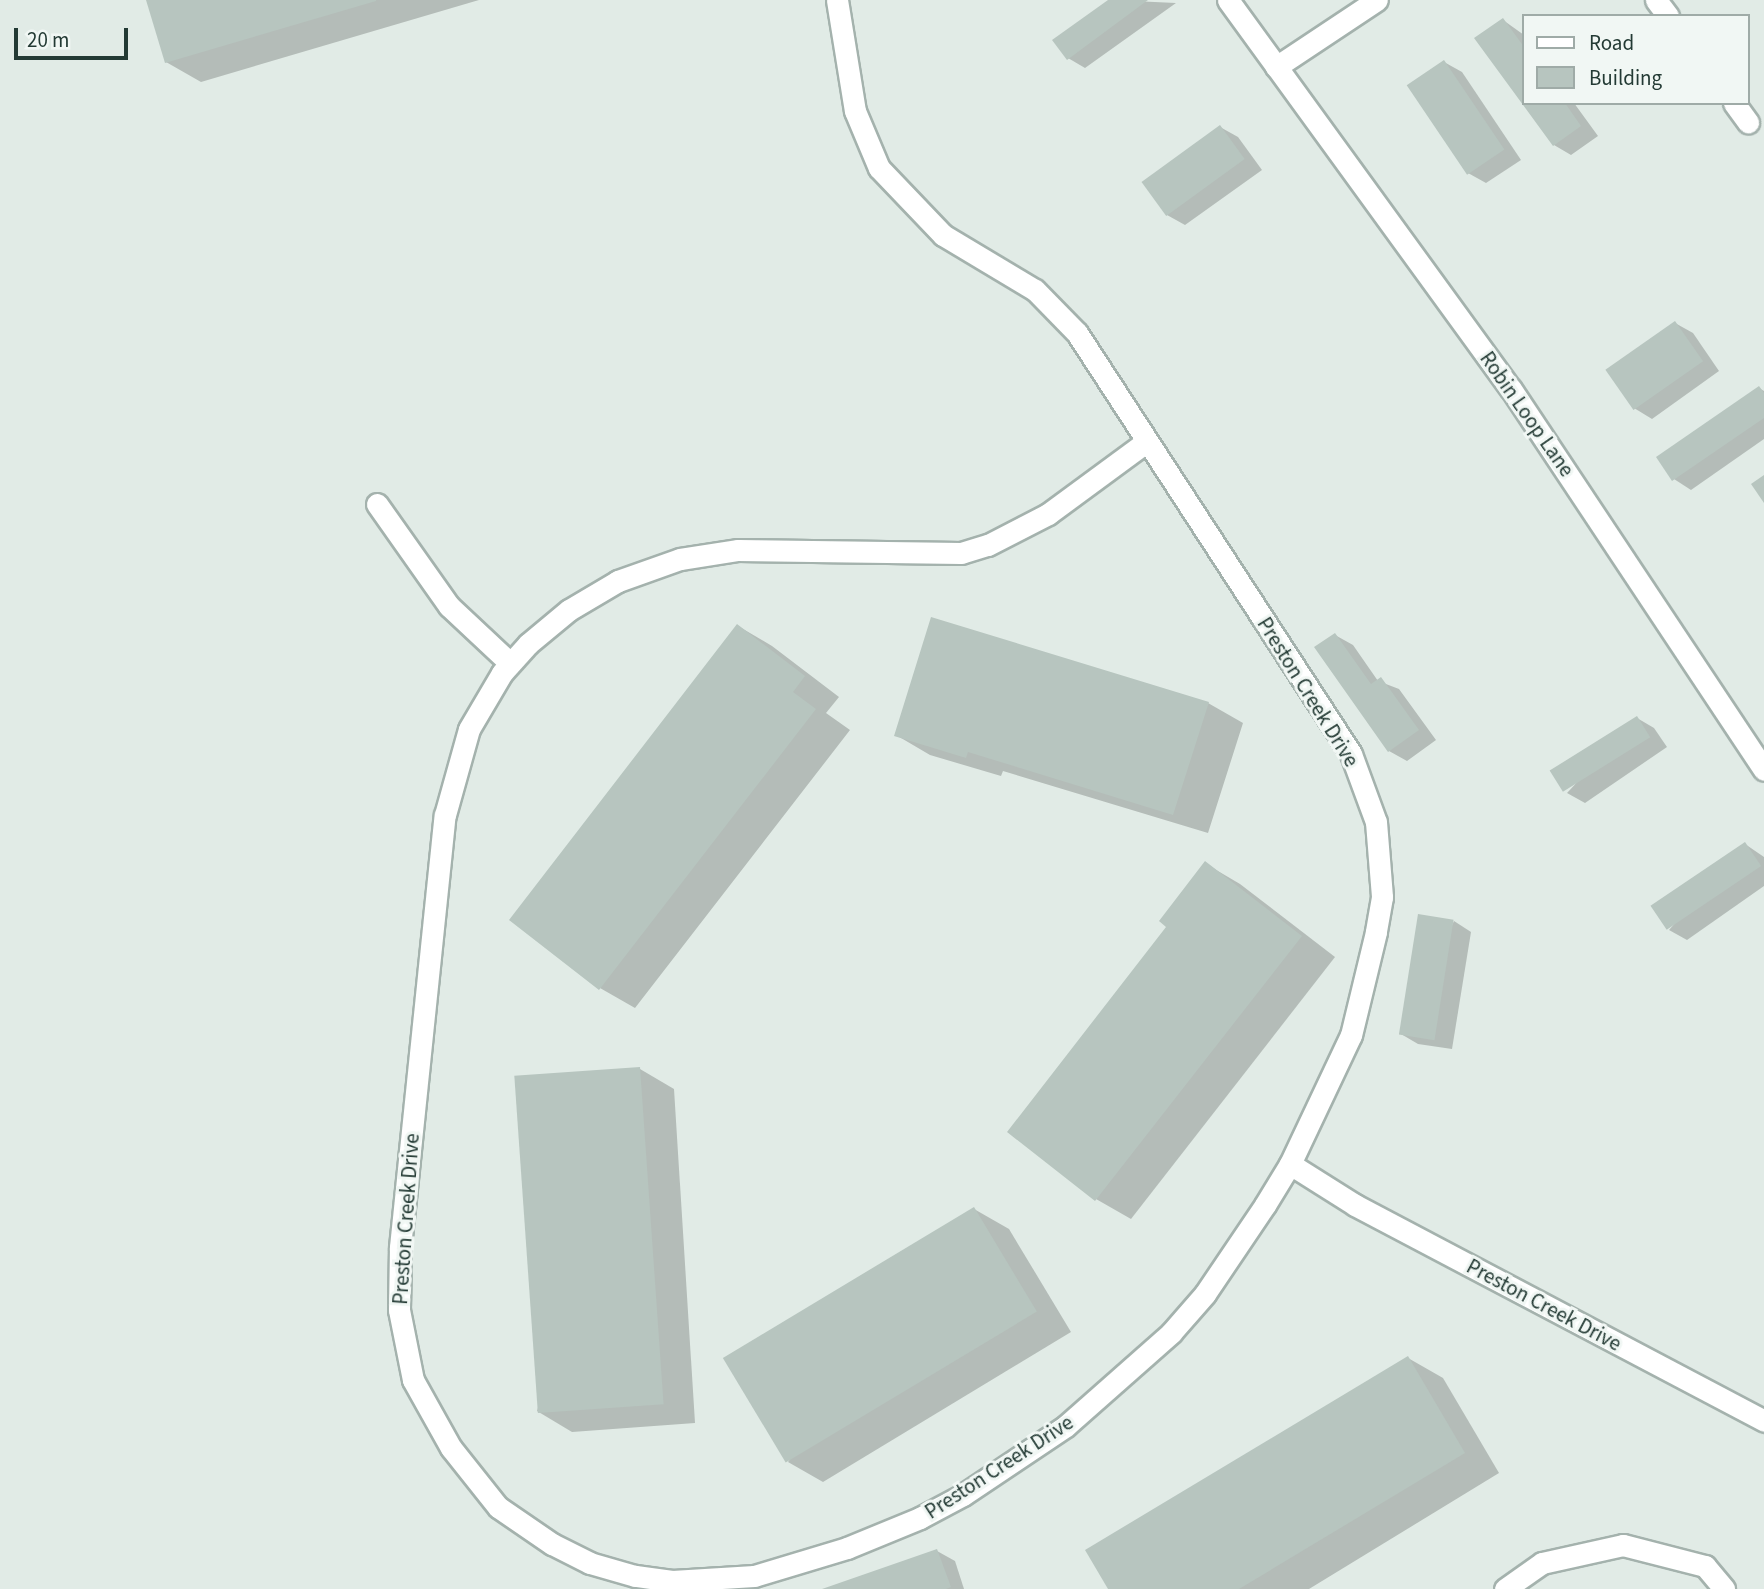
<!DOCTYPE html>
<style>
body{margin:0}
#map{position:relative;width:1764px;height:1589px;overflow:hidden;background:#e1ebe6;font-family:"Source Sans 3",sans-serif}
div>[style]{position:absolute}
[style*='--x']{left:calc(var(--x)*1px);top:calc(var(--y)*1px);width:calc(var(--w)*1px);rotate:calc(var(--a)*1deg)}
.shadow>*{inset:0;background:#0003}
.building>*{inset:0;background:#b7c5bf;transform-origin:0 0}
.roads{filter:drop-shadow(2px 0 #a4b2ad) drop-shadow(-2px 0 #a4b2ad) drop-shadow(0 2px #a4b2ad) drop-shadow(0 -2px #a4b2ad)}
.street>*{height:21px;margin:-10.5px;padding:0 10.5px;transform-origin:10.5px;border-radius:10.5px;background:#fff}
span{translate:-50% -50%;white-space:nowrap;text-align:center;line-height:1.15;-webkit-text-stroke:6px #f1f7f4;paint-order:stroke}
.street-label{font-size:21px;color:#233a34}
.legend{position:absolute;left:1522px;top:14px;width:228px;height:91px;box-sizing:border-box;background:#f1f7f4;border:2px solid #9faba7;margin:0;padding:9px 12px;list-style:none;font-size:21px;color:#233a34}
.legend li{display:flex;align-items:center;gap:14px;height:35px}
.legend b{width:35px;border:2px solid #9faba7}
.scale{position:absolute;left:14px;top:28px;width:114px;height:32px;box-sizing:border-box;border:4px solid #233a34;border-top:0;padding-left:9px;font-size:21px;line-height:24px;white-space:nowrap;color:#233a34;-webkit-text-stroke:5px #f1f7f4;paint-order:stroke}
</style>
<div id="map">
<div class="shadow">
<i style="clip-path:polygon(148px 0,479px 0,201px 82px,166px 62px)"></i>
<i style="clip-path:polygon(1111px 0,1176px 3px,1085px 68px,1068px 58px)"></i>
<i style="clip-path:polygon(1503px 20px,1524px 35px,1524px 103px,1574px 103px,1598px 136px,1571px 155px,1554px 145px,1477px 39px)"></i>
<i style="clip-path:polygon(1444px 62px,1462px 72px,1521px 160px,1486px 183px,1468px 173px)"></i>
<i style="clip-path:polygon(1220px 127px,1238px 137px,1262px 170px,1185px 225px,1167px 215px,1144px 183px)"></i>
<i style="clip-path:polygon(1675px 323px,1693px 333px,1719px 371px,1652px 419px,1634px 408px)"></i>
<i style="clip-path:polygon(1759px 388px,1764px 391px,1764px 439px,1691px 490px,1674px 479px)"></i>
<i style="clip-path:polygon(738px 626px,772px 646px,839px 697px,826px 713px,850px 730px,635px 1008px,600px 988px)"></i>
<i style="clip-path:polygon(1335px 635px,1353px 645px,1378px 681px,1399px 689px,1436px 740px,1407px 761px,1389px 751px)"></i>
<i style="clip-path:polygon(1208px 703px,1243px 723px,1208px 833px,1003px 771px,1001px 776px,930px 755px,896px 735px)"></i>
<i style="clip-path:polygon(1637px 718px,1654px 728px,1667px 747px,1585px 803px,1567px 793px)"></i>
<i style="clip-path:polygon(1745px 844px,1764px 857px,1764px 886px,1687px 940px,1669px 930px)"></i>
<i style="clip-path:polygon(1206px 864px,1240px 884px,1335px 957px,1131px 1219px,1096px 1199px,1169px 927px)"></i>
<i style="clip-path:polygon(1454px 921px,1471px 932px,1452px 1049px,1418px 1044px,1401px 1034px)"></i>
<i style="clip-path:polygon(640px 1069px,674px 1089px,695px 1423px,572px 1432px,537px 1411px)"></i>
<i style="clip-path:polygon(974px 1209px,1009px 1229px,1071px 1332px,823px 1482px,788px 1462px)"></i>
<i style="clip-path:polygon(1408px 1358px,1443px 1378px,1499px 1473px,1309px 1589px,1110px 1589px)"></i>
<i style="clip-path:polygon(937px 1551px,955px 1561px,964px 1589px,826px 1589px)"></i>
</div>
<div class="building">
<i style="clip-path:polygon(146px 0,376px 0,376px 1px,165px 63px)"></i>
<i style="clip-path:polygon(1108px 0,1148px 0,1067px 60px,1052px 40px)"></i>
<i style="clip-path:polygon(1503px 18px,1524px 47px,1524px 103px,1565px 103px,1581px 126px,1553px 146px,1474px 38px)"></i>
<i style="left:1444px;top:60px;width:108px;height:45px;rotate:56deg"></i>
<i style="left:1220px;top:125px;width:42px;height:97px;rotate:54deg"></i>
<i style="left:1675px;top:321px;width:49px;height:85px;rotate:55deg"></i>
<i style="clip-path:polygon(1759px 386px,1764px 393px,1764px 418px,1672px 481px,1656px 457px)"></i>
<i style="clip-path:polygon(1764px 475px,1764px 503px,1751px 484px)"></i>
<i style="clip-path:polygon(931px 617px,1209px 702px,1173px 815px,968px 752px,966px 758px,894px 736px)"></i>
<i style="clip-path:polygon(737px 624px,805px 676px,793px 692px,816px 709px,599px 990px,509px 920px)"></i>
<i style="clip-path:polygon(1335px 633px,1371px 684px,1381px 677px,1419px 730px,1388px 752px,1314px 647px)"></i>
<i style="left:1637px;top:716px;width:25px;height:103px;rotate:58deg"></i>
<i style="left:1745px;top:842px;width:29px;height:114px;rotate:56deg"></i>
<i style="clip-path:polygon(1205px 861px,1302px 936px,1095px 1201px,1007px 1132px,1166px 927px,1159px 921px)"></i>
<i style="left:1418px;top:914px;width:36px;height:122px;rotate:9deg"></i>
<i style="left:640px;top:1067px;width:338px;height:126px;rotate:86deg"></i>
<i style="left:974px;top:1207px;width:122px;height:293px;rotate:59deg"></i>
<i style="clip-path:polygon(1408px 1356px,1465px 1453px,1239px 1589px,1108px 1589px,1085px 1550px)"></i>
<i style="clip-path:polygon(937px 1549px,951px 1587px,946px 1589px,822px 1589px)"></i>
</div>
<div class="roads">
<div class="street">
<i style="--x:837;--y:0;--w:112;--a:80.8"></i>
<i style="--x:855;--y:111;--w:62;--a:67.2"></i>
<i style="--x:879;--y:168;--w:93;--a:46.3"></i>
<i style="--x:943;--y:235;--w:107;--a:30.9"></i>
<i style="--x:1035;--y:290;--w:60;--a:45.7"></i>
<i style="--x:1077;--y:333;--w:502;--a:56.94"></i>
<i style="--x:1351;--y:754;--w:72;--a:69.8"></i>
<i style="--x:1376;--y:822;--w:75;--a:85.4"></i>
<i style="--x:1382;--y:897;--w:36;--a:100"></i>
<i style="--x:1376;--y:932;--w:106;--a:103.6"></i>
<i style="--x:1351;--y:1035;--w:143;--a:115.3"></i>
<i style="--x:1290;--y:1164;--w:48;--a:121.4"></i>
<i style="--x:1265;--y:1205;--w:107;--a:124"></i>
<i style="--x:1205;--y:1294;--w:52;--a:131.1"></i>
<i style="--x:1171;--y:1333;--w:140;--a:138.5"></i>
<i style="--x:1066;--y:1426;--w:124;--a:146.2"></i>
<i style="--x:963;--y:1495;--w:49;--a:151.9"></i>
<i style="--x:920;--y:1518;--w:79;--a:157.7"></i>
<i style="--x:847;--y:1548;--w:97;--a:163.2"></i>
<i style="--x:754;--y:1576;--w:82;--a:176.5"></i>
<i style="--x:672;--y:1581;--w:37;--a:-172"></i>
<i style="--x:635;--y:1576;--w:47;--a:-163.9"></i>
<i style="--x:590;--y:1563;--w:42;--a:-153.4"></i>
<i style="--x:552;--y:1544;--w:65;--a:-145.6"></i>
<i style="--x:498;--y:1507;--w:75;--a:-128.5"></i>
<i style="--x:451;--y:1448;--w:78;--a:-119.2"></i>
<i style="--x:413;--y:1380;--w:71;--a:-101.3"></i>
<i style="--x:399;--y:1310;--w:63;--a:-89.1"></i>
<i style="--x:400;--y:1247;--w:434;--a:-84.1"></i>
<i style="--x:445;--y:815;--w:89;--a:-74.4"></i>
<i style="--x:469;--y:729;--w:65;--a:-59.5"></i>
<i style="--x:502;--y:673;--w:39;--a:-48"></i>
<i style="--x:528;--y:644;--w:53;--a:-39.7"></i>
<i style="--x:569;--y:610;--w:57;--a:-30.6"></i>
<i style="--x:618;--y:581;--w:66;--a:-19.5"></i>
<i style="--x:680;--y:559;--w:59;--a:-8.8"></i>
<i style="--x:738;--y:550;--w:223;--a:0.8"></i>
<i style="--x:961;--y:553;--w:28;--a:-17"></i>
<i style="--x:988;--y:545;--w:68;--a:-27.3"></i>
<i style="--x:1048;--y:514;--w:122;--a:-36.3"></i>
<i style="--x:1228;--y:0;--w:481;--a:54"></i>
<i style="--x:1511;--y:389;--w:457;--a:56.4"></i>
<i style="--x:1656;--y:0;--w:20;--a:53"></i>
<i style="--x:1276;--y:67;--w:121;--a:-33.6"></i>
<i style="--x:1734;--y:103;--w:24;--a:54"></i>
<i style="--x:377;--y:504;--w:125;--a:54.8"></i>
<i style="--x:449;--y:606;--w:83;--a:43.1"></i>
<i style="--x:1290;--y:1164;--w:77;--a:32.2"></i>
<i style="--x:1355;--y:1205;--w:463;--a:27.8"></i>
<i style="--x:1505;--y:1589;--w:45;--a:-35.1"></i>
<i style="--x:1542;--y:1563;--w:83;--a:-12.5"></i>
<i style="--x:1623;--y:1545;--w:85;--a:14.4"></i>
<i style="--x:1705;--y:1566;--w:30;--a:50"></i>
</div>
</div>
<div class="street-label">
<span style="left:1527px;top:414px;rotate:55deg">Robin Loop Lane</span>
<span style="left:1308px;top:692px;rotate:58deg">Preston Creek Drive</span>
<span style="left:406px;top:1219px;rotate:-86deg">Preston Creek Drive</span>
<span style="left:1544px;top:1305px;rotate:28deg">Preston Creek Drive</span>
<span style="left:999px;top:1467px;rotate:-33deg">Preston Creek Drive</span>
</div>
<ul class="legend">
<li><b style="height:9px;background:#fff"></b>Road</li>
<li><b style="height:19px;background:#b7c5bf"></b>Building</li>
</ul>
<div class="scale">20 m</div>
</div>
